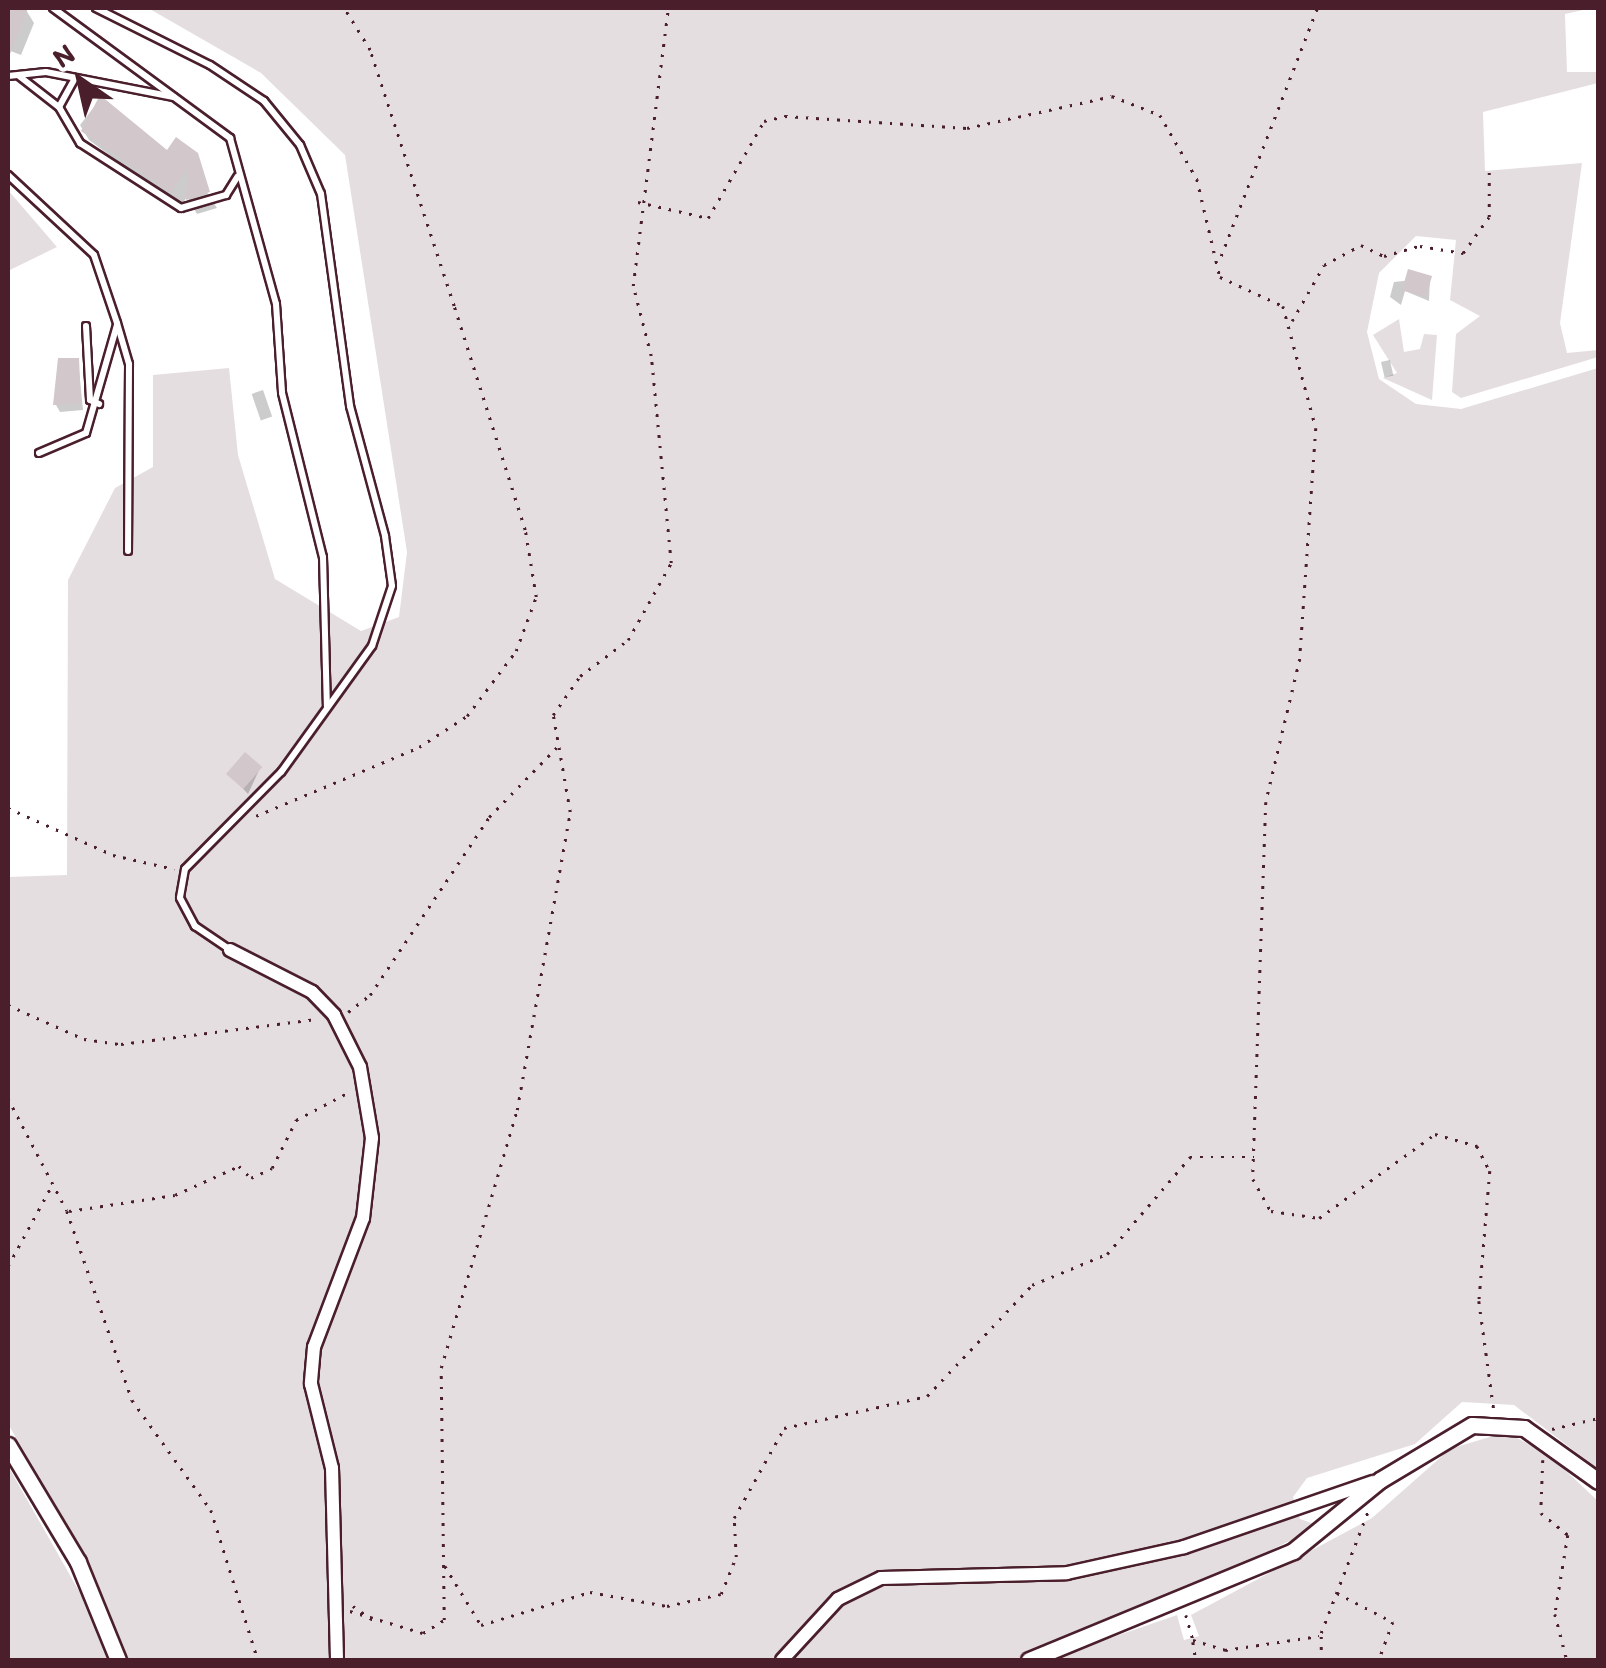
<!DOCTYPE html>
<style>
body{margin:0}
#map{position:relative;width:1606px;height:1668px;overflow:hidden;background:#fff;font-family:Itim,sans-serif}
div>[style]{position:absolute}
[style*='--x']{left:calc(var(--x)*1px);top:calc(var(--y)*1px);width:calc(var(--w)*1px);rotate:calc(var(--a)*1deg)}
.green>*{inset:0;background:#e5dee0}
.shadow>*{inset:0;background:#0003;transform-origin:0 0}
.building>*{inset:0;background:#d2c7cb;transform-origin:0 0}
.path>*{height:2.5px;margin-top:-1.25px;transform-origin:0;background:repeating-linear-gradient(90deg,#4a1f2b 0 2.5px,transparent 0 10.5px)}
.roads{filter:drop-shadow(2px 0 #4a1f2b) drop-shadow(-2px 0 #4a1f2b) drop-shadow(0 2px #4a1f2b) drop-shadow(0 -2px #4a1f2b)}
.service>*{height:6px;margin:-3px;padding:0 3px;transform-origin:3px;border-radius:3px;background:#fff}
.minor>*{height:12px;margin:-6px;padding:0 6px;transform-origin:6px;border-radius:6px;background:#fff}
.tertiary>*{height:15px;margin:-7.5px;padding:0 7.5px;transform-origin:7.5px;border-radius:7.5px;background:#fff}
span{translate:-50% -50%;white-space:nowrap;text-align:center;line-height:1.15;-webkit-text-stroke:10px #fff;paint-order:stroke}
.frame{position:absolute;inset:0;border:10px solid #4a1f2b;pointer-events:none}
.north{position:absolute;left:30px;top:30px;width:100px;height:100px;-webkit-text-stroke:8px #fff;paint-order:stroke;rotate:326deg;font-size:28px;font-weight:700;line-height:40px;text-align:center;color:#4a1f2b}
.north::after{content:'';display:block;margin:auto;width:35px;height:45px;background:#4a1f2b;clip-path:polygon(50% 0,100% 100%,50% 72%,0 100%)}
</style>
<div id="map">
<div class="green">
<i style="clip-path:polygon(148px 8px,1592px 8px,1565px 14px,1567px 72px,1598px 72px,1598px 83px,1483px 112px,1485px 171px,1582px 163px,1560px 323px,1567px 353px,1598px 350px,1598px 357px,1461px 398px,1452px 392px,1456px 334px,1480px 316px,1450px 300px,1456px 240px,1416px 236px,1379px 273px,1367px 332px,1379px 379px,1416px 404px,1461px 409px,1598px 368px,1598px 1469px,1514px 1405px,1462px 1402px,1415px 1444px,1307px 1478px,1293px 1497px,1300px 1519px,1320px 1526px,1173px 1598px,1014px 1660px,129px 1660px,86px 1556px,8px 1424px,8px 877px,67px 875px,68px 580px,115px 488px,153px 467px,153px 375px,229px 368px,238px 455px,275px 579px,361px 631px,399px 617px,407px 552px,345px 155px,261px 73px)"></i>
<i style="clip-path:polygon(8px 190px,57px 247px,8px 271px,8px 189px)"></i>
<i style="clip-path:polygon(1399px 319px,1404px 352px,1420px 349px,1424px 334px,1437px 335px,1432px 400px,1383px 378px,1397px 373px,1373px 335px)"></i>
<i style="clip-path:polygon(1506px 1432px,1549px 1455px,1598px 1501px,1598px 1660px,1047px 1660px,1177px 1615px,1184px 1640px,1199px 1636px,1191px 1615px,1372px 1518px,1450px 1449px)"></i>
<i style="clip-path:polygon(8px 1466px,92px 1614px,107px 1660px,8px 1660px)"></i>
</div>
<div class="shadow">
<i style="clip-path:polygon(8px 8px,26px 10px,34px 23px,21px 55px,8px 50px)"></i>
<i style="clip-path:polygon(101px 98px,167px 154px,175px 142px,217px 208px,197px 214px,187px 197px,180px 207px,89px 140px,80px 125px)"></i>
<i style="clip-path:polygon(1430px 278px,1429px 301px,1405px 291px,1401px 305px,1390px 297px,1394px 282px)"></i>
<i style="clip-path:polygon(78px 360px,83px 410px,60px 412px,56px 405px)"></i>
<i style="left:1381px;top:362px;width:9px;height:16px;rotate:-13deg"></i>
<i style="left:263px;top:390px;width:28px;height:12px;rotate:71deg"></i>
<i style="clip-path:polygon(260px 768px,248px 794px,229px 774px)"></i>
</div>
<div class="building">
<i style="clip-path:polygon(8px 8px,28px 8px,10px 54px,8px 54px)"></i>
<i style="clip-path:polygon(100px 95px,167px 150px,176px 137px,198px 153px,210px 192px,186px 200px,187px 169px,171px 193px,81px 131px)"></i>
<i style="left:1408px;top:269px;width:25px;height:22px;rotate:16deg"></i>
<i style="clip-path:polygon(58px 358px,79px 358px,81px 404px,53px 405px)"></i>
<i style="left:245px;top:752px;width:23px;height:29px;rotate:41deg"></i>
</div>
<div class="path">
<i style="--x:638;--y:202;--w:72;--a:12.9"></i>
<i style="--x:708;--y:218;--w:112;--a:-60"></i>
<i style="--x:764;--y:121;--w:22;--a:-13"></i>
<i style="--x:785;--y:116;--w:182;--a:3.8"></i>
<i style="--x:967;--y:128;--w:148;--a:-12.4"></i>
<i style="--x:1112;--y:96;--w:52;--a:21.6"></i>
<i style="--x:1160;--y:115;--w:74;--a:60"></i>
<i style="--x:1197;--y:179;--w:101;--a:76.8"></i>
<i style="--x:1220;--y:277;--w:69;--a:24.7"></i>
<i style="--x:1283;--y:306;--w:126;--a:74.9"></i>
<i style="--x:1316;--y:428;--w:232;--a:94"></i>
<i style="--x:1300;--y:659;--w:147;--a:103.4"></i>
<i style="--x:1266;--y:802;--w:377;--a:92"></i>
<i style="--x:1253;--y:1179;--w:37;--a:61"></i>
<i style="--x:1271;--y:1211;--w:49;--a:8.3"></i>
<i style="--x:1319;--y:1218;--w:143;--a:-35.9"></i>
<i style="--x:1435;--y:1134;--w:44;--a:15.9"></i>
<i style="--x:1477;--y:1146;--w:28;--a:63"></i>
<i style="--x:1490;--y:1171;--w:130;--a:94.8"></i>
<i style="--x:1479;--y:1301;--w:111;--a:82.2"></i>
<i style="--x:1221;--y:256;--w:266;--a:-68.8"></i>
<i style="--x:1292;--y:321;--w:64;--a:-60.3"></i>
<i style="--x:1324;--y:265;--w:42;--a:-28.4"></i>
<i style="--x:1361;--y:245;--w:25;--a:26"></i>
<i style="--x:1384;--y:256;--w:37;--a:-16"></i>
<i style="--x:1420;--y:246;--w:44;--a:9.2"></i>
<i style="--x:1463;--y:253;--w:44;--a:-54.2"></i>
<i style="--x:1489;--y:217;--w:48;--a:-90"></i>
<i style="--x:8;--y:808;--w:115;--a:24.1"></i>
<i style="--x:113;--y:855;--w:63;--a:12.9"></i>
<i style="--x:256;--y:816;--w:177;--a:-22.9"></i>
<i style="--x:419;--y:747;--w:57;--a:-32.9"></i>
<i style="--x:467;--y:716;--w:81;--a:-53"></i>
<i style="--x:516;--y:651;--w:58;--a:-69.7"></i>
<i style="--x:536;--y:597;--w:68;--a:-99.3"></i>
<i style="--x:525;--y:530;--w:235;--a:-107.6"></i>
<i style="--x:454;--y:306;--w:269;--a:-108.2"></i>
<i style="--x:370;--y:50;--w:49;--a:-121.8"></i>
<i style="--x:8;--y:1005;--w:83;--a:24.1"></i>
<i style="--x:84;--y:1039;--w:37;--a:8"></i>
<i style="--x:121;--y:1044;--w:197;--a:-7.3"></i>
<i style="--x:348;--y:1012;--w:28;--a:-38"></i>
<i style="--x:370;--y:995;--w:214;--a:-56.2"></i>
<i style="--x:489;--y:817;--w:100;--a:-45.8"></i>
<i style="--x:8;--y:1098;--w:127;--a:62.4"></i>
<i style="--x:67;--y:1211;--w:200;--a:71"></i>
<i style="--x:132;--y:1400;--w:135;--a:54.3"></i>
<i style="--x:211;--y:1510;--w:157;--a:72.6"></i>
<i style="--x:69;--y:1211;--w:107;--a:-8.6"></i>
<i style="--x:175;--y:1195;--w:70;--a:-24.4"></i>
<i style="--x:239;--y:1166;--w:17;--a:45"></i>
<i style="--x:251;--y:1178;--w:23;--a:-25"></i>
<i style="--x:272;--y:1168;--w:54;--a:-63.4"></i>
<i style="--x:296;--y:1120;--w:60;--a:-27.8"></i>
<i style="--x:8;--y:1266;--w:92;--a:-61.5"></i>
<i style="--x:1552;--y:1429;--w:47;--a:-13.4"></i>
<i style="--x:1543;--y:1460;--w:53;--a:92.2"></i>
<i style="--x:1541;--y:1513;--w:35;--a:39"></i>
<i style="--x:1568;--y:1535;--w:80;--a:99.3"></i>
<i style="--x:1555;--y:1614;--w:48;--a:75.4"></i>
<i style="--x:445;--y:1566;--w:69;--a:58.6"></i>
<i style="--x:481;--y:1625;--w:114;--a:-16.8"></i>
<i style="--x:590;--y:1592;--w:78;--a:10.3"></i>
<i style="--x:667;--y:1606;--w:55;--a:-12.5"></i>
<i style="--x:721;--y:1594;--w:40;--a:-68"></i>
<i style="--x:736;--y:1557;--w:39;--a:-93"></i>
<i style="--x:734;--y:1518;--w:103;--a:-60.9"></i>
<i style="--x:784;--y:1428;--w:147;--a:-12.6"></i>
<i style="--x:927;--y:1396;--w:153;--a:-46.6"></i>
<i style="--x:1032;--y:1285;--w:81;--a:-22.5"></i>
<i style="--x:1107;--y:1254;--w:128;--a:-49.4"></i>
<i style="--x:1190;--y:1157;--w:64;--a:0"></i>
<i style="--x:1337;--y:1593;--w:63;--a:27.4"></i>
<i style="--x:1393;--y:1622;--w:40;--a:110.2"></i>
<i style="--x:353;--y:1606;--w:29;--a:35"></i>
<i style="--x:350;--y:1611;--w:76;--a:16.8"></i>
<i style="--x:423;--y:1633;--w:25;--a:-32"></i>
<i style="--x:444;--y:1620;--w:252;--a:-90.7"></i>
<i style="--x:441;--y:1368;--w:269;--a:-73.6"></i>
<i style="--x:517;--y:1110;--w:303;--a:-79.9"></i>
<i style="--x:570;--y:812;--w:98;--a:-99.9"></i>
<i style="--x:553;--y:715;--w:47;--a:-55.3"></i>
<i style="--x:580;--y:676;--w:60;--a:-36.9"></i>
<i style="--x:628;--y:640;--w:88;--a:-60.8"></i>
<i style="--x:671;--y:563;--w:208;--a:-95.5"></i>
<i style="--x:651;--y:356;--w:72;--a:-104.4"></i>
<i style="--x:633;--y:286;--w:280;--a:-82.8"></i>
<i style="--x:1186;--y:1615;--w:26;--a:74"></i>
<i style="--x:1193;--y:1640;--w:34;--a:17"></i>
<i style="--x:1225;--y:1650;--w:95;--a:-8.5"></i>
<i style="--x:1193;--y:1642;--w:18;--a:81"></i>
<i style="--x:1321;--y:1660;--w:27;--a:-90"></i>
<i style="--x:1321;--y:1633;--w:131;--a:-68.9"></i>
</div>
<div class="roads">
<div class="service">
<i style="--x:53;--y:8;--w:220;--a:36.3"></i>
<i style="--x:230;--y:138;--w:172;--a:74.5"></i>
<i style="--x:276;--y:304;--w:89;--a:86.1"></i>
<i style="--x:282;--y:393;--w:169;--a:76"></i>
<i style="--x:323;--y:557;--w:149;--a:88.5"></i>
<i style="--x:96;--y:8;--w:127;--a:26.6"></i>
<i style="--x:210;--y:65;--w:65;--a:33.7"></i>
<i style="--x:264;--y:101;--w:57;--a:50.7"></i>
<i style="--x:300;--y:145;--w:53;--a:66.8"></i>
<i style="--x:321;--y:194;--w:214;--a:82.2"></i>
<i style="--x:350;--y:406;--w:135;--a:74.9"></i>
<i style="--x:385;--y:536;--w:50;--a:82"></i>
<i style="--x:392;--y:586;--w:63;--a:108.4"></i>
<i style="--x:372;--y:646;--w:155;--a:125.8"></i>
<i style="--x:281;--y:772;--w:136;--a:134.7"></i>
<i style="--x:185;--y:869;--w:29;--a:100"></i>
<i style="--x:180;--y:898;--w:32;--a:62"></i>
<i style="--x:195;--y:926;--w:41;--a:34.1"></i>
<i style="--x:8;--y:76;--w:38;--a:-6"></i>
<i style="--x:46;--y:72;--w:130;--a:11.1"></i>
<i style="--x:19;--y:76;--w:51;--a:37.8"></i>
<i style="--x:59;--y:107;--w:42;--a:59.7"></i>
<i style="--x:80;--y:143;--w:120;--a:32.8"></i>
<i style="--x:181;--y:208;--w:47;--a:-16.1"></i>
<i style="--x:226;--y:195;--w:22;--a:-58"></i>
<i style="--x:59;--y:107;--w:33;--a:-61"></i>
<i style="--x:8;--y:175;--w:117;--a:42.9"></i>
<i style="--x:94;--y:255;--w:72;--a:71.3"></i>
<i style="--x:117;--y:323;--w:43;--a:73.7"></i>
<i style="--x:129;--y:364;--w:187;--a:90.3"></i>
<i style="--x:86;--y:326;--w:74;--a:86.9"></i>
<i style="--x:90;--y:400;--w:10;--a:24"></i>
<i style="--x:39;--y:453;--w:51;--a:-23.1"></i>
<i style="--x:86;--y:433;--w:112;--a:-74"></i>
</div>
<div class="minor">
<i style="--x:230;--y:950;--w:92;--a:27.1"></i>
<i style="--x:312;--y:992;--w:32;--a:46"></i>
<i style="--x:334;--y:1015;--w:58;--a:63.4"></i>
<i style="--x:360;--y:1067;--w:72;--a:80.4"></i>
<i style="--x:372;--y:1138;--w:81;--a:96.4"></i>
<i style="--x:363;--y:1218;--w:138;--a:110.8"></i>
<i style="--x:314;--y:1347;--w:37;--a:95"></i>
<i style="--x:311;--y:1384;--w:87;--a:76"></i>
<i style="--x:332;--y:1468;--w:192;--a:88.5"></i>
<i style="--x:782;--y:1660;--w:83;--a:-47.4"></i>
<i style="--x:838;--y:1599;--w:48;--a:-26"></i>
<i style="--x:881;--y:1578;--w:186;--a:-1.5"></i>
<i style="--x:1067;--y:1573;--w:120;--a:-12.5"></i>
<i style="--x:1184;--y:1547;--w:200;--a:-19"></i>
</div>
<div class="tertiary">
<i style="--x:8;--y:1445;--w:136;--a:59.1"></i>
<i style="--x:78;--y:1562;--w:106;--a:67.8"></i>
<i style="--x:1029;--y:1660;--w:286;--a:-22.4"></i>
<i style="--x:1293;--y:1551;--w:112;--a:-39.2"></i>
<i style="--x:1380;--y:1480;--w:107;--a:-30.9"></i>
<i style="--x:1472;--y:1425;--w:52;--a:3.3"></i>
<i style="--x:1524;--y:1428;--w:91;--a:35.6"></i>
</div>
</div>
<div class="frame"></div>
<div class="north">N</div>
</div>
